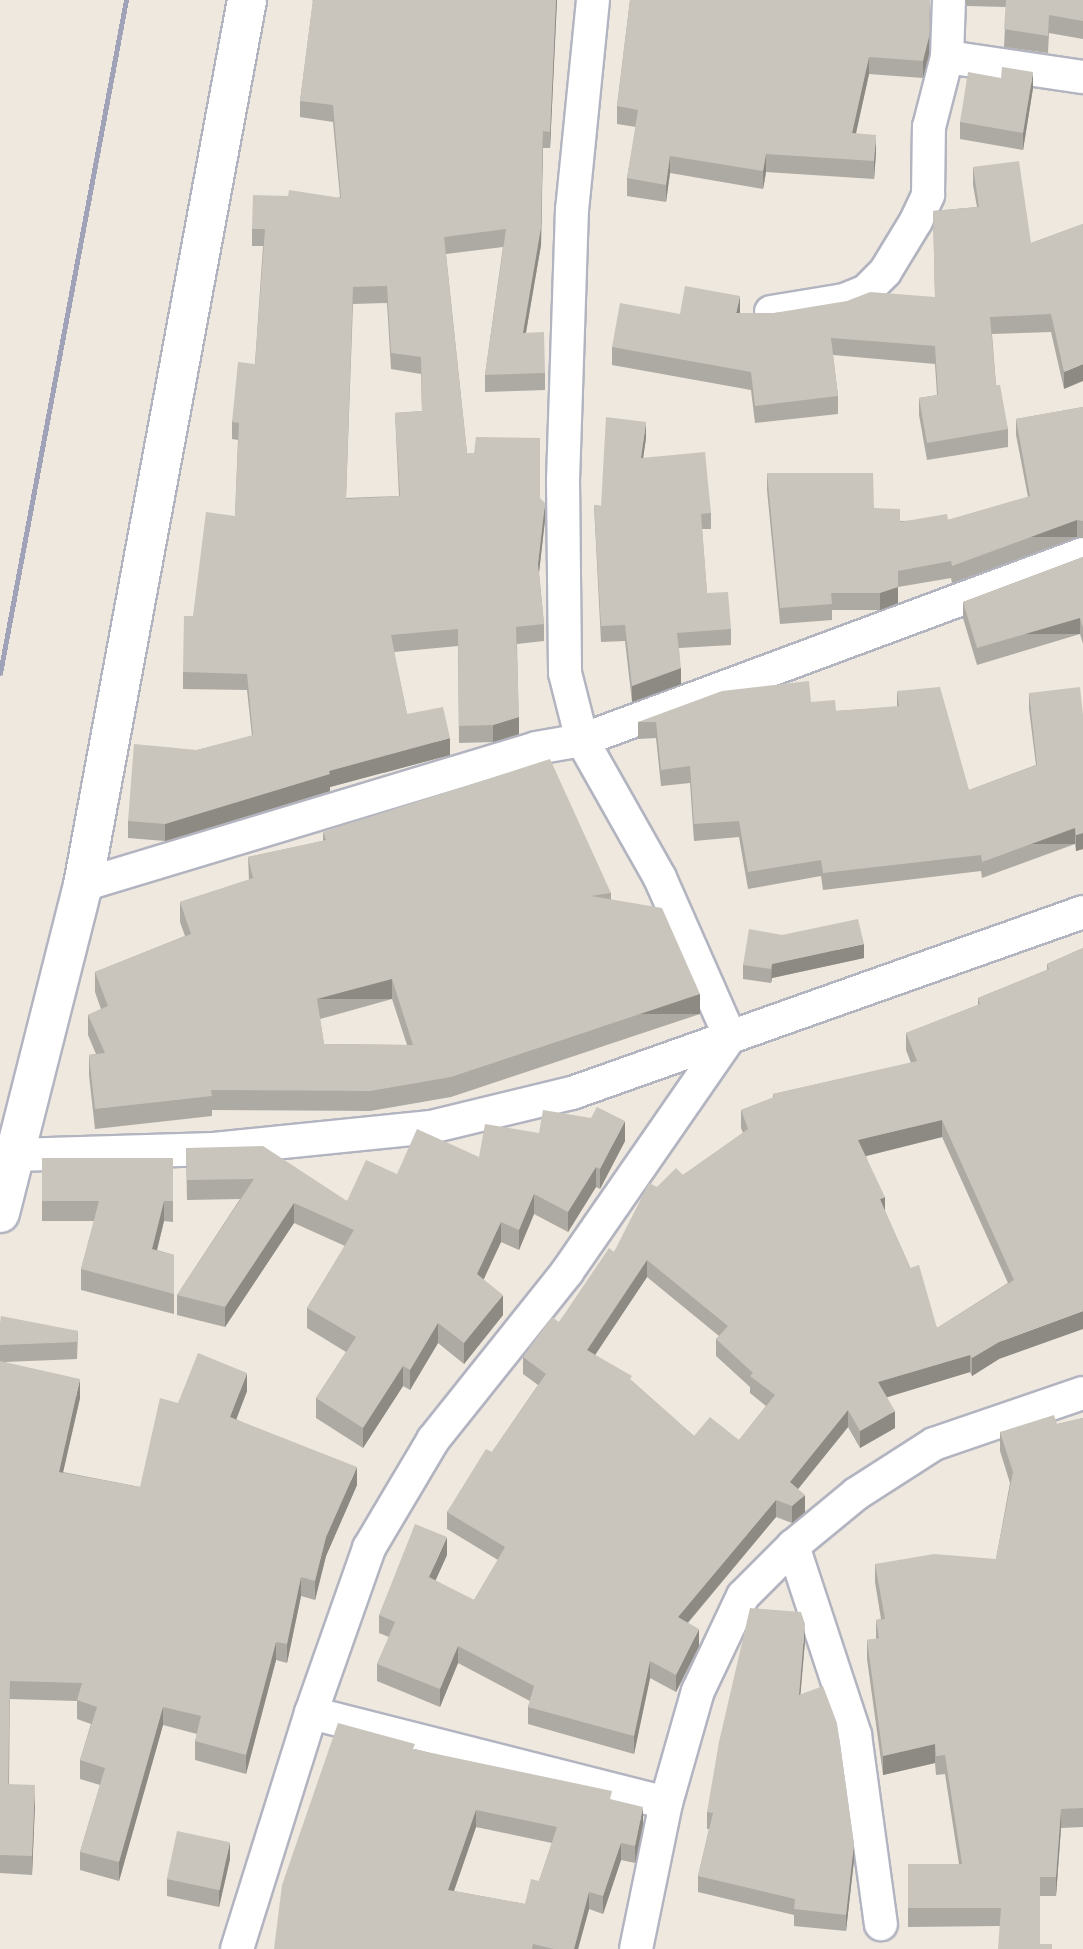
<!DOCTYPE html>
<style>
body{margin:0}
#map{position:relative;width:1083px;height:1949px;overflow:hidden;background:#eee8de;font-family:Karla,sans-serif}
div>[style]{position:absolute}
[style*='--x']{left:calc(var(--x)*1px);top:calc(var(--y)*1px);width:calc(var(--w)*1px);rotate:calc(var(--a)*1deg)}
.roads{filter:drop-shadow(2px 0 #b2b4c0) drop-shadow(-2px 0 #b2b4c0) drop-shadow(0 2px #b2b4c0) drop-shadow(0 -2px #b2b4c0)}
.street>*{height:32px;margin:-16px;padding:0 16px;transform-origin:16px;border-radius:16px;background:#fff}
.secondary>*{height:38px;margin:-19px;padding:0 19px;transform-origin:19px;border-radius:19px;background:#fff}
.rail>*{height:5px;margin:-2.5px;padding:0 2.5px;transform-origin:2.5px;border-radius:2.5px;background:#a0a3b7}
.wall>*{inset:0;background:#ada9a3}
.shaded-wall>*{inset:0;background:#8d8a84;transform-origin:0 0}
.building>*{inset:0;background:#c9c5bd;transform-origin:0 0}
span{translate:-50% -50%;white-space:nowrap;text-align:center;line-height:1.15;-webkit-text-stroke:7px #fff;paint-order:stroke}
</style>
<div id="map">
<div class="roads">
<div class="street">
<i style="--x:593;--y:0;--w:210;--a:95.7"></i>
<i style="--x:572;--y:209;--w:270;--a:91.9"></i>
<i style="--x:563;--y:479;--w:194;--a:89.4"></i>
<i style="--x:565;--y:673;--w:69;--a:75.8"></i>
<i style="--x:582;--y:740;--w:159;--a:60.5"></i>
<i style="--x:660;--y:878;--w:174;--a:66.2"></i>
<i style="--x:947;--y:57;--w:137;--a:8.4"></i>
<i style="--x:771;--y:312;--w:74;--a:-9.3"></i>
<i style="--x:844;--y:300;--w:24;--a:-22"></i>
<i style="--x:866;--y:291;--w:27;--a:-45"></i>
<i style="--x:885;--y:272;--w:60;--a:-58.7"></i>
<i style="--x:916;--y:221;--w:29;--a:-65"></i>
<i style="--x:928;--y:195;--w:68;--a:-89.2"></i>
<i style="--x:929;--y:127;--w:72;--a:-75.6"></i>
<i style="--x:947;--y:57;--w:57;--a:-88"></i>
<i style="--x:83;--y:885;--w:473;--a:-16.8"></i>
<i style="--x:536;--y:748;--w:47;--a:-9.9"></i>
<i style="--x:582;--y:740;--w:534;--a:-20.37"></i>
<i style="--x:15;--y:1155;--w:199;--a:-1.7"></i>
<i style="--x:214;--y:1149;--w:218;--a:-5.8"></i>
<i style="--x:431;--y:1127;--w:145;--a:-13.6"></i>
<i style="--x:572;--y:1093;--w:542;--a:-19.5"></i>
<i style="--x:793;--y:1546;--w:199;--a:71.8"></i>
<i style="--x:855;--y:1735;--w:191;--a:82.2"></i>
<i style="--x:311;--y:1713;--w:366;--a:14.2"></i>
<i style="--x:237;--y:1949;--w:247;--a:-72.6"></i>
<i style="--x:311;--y:1713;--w:175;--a:-70.6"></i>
<i style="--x:369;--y:1548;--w:126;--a:-59.3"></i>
<i style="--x:433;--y:1440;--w:215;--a:-51.4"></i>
<i style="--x:567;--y:1272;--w:286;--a:-55.3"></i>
<i style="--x:636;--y:1949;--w:149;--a:-78.4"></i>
<i style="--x:666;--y:1803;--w:116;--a:-74.1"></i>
<i style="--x:698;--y:1691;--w:105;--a:-64.7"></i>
<i style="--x:743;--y:1596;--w:71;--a:-45"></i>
<i style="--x:793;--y:1546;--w:82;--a:-39.5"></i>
<i style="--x:856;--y:1494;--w:93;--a:-32.7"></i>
<i style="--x:934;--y:1444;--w:157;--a:-18.9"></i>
</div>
<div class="secondary">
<i style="--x:0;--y:1213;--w:338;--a:-75.8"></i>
<i style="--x:83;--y:885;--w:900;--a:-79.5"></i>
</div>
</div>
<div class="rail">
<i style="--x:0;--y:673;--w:685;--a:-79.4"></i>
</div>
<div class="wall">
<i style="clip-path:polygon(evenodd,312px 0,566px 0,557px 0,550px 148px,543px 148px,541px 245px,526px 333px,545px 373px,545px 390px,485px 392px,485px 375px,503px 247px,446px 254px,467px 453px,540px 498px,545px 520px,539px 573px,544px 624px,544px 641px,517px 644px,519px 734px,493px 742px,459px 743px,458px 646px,394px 652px,407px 714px,450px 755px,330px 787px,330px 791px,165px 841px,128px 838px,128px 821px,197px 750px,252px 736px,247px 690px,183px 689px,183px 672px,193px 616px,235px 516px,238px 440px,232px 439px,232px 422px,255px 364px,263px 246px,252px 246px,252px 229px,340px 197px,333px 122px,300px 117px,300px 101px,313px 1px,312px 0,387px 303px,391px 369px,421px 374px,422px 411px,395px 413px,399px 496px,346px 498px,353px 304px,387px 303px)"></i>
<i style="clip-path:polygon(630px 0,929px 54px,923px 78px,869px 74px,856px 133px,876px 153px,874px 179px,766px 172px,763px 189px,670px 173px,666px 202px,627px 196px,627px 178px,636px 127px,617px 124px,617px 106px)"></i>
<i style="clip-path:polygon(965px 0,1083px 0,1083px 39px,1049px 33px,1048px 53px,1004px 47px,1006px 7px,967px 6px)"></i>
<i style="clip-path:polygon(1033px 88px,1023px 150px,960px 139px,960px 122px)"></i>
<i style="clip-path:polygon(973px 167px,1031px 243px,1083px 224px,1064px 389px,1051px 332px,992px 334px,996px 385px,1008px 429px,1008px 447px,927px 460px,919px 415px,919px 398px,937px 395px,935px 364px,833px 355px,838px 396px,838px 414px,755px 423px,751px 390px,612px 365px,612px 347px,680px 314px,774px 313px,935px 297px,933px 211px,977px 207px,973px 185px)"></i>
<i style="clip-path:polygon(1083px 407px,1083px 538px,1077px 537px,952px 583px,951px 578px,898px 587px,898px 603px,880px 610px,832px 610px,832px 620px,780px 624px,767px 490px,767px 473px,874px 508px,900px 521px,948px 520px,1028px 497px,1016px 435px,1016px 419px)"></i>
<i style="clip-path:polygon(646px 438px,643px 458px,711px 513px,711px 529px,702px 529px,707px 593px,731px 629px,731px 645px,679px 648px,681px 684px,632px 702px,625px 641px,601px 642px,594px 505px,601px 506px)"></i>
<i style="clip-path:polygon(1083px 557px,1083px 644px,1080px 634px,977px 665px,963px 618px,963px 602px)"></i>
<i style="clip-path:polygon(897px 691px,969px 790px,1036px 765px,1029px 709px,1029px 693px,1083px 715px,1083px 849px,1076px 851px,1075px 844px,982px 878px,981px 871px,823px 890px,821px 876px,748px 889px,739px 837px,694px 841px,690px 783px,661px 786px,656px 738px,638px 739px,638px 722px,811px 702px,836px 711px,897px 707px)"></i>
<i style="clip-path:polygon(evenodd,323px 832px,611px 893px,611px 899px,700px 1014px,451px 1097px,370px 1111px,212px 1110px,212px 1116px,95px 1129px,89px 1075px,89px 1055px,96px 1054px,88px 1035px,88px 1015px,101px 1009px,95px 992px,95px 972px,185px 936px,180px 922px,180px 902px,249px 880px,248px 857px,323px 841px,323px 832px,392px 999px,407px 1045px,324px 1044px,320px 1019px,392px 999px)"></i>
<i style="clip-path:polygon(782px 935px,864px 958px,772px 978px,771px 983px,743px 979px,743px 965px)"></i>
<i style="clip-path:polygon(evenodd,1083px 948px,999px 1359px,972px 1376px,970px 1372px,887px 1397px,895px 1428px,860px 1448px,848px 1427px,798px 1489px,805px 1512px,792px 1523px,776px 1517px,688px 1623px,699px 1646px,676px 1692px,650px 1678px,634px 1754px,528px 1724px,528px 1707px,530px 1701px,458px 1663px,440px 1707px,377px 1681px,377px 1664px,389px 1637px,379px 1633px,379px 1615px,447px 1555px,435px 1581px,474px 1600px,498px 1560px,447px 1529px,447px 1512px,492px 1452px,538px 1385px,523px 1374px,523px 1357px,559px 1322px,614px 1252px,657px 1187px,683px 1175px,743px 1133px,741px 1128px,741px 1110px,773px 1098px,773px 1094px,911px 1063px,906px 1050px,906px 1033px,978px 1005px,978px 998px,1047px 970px,1047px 964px,1083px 948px,942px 1137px,1008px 1283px,937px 1328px,885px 1211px,866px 1156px,942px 1137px,1083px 948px,647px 1277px,719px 1336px,716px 1339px,716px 1356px,750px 1387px,750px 1393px,766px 1406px,739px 1440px,694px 1436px,632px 1381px,595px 1355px,647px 1277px)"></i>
<i style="clip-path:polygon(539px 1133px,625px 1141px,600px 1189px,596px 1187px,568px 1232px,534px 1214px,519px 1250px,501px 1242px,483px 1279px,503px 1315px,464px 1364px,438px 1343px,410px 1390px,403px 1386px,363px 1448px,316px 1418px,316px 1398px,346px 1352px,307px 1328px,307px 1308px,345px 1246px,294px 1223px,225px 1327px,177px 1315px,177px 1295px,240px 1199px,187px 1200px,186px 1148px,347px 1201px,397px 1174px,479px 1157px)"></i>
<i style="clip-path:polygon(42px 1158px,173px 1158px,173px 1222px,164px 1221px,157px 1250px,174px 1255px,174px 1314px,81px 1290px,81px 1269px,94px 1221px,42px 1221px)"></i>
<i style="clip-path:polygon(0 1323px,78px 1331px,77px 1359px,5px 1362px,80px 1398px,63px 1472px,140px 1487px,178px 1403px,247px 1391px,236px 1419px,357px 1485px,326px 1556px,315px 1600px,301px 1596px,287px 1663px,276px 1660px,246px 1774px,195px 1760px,195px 1741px,197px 1734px,163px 1725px,119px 1881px,80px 1870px,80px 1852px,100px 1785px,80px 1779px,80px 1760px,91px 1724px,77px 1719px,77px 1701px,10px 1699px,9px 1784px,35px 1804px,32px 1875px,0 1873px)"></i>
<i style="clip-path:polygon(1083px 1418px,1083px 1832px,1083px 1827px,1061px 1828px,1056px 1896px,1040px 1896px,1040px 1944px,1052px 1949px,999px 1926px,908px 1927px,908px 1864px,959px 1864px,945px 1774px,936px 1775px,935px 1763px,883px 1775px,867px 1659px,867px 1640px,876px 1639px,876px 1620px,881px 1619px,875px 1582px,875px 1564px,996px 1559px,1010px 1483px,1000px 1451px,1000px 1432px,1057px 1424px)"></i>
<i style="clip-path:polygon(805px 1641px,800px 1695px,854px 1860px,846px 1931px,794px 1926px,794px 1915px,698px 1892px,698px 1876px,709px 1829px,707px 1829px,707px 1812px)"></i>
<i style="clip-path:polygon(evenodd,415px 1749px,612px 1800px,643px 1824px,635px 1863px,621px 1860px,603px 1914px,589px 1909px,578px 1949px,274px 1949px,415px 1749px,476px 1827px,552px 1843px,539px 1881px,525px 1904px,454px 1891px,476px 1827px)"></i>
<i style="clip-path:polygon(230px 1859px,219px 1907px,167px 1896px,167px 1879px)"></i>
</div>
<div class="shaded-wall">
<i style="clip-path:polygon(556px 0,557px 0,550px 148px,550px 132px)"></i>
<i style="clip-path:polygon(930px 0,929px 54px,923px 78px,923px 61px)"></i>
<i style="clip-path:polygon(869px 57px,869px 74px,852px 151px,852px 133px)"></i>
<i style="clip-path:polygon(1033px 72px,1033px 88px,1023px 150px,1023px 133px)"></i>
<i style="clip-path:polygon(543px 131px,541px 245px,523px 349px,523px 333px)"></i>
<i style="clip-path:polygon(876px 135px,876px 153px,874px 179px,874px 161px)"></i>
<i style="clip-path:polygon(766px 154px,766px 172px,763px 189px,763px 171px)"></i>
<i style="clip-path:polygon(670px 156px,670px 173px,666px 202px,666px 185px)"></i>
<i style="clip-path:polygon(740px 296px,740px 313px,736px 313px)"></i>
<i style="clip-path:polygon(1083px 364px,1083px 381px,1064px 389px,1064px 372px)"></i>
<i style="clip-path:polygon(646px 422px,646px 438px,641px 473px,641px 458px)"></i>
<i style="clip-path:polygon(545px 503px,545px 520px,538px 581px,538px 564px)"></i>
<i style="left:1077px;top:520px;width:17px;height:133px;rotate:90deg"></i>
<i style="clip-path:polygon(898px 571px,898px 603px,880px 610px,880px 593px)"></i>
<i style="left:1080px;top:618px;width:16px;height:107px;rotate:90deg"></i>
<i style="clip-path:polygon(681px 668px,681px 684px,632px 702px,632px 686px)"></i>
<i style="clip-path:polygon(519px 717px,519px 734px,493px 742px,493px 725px)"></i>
<i style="clip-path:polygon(450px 738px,450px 755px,330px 787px,330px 791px,165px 841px,165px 824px,329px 771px)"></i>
<i style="left:1075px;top:828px;width:16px;height:99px;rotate:90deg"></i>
<i style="clip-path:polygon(1083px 833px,1083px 849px,1076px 851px,1076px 835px)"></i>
<i style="clip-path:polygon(864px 944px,864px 958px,772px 978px,771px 983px,772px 964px)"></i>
<i style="left:392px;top:979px;width:20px;height:78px;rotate:90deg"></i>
<i style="left:700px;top:994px;width:20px;height:262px;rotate:90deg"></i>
<i style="clip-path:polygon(942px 1120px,942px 1137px,858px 1158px,858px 1140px)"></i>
<i style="clip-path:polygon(625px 1121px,625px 1141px,600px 1189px,600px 1169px)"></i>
<i style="clip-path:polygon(596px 1167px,596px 1187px,568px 1232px,568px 1212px)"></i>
<i style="clip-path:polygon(534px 1194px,534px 1214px,519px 1250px,519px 1230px)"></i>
<i style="clip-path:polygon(885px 1197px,885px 1214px,880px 1199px)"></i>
<i style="clip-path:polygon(164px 1201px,164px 1221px,152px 1270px,152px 1249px)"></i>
<i style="clip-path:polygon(294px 1203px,294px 1223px,225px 1327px,225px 1307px)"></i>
<i style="clip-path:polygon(501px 1222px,501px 1242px,477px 1294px,477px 1274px)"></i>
<i style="clip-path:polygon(647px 1260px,647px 1277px,587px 1367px,587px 1350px)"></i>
<i style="clip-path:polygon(503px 1295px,503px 1315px,464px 1364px,464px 1343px)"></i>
<i style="clip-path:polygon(1083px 1311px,1083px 1329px,999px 1359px,972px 1376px,972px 1358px,999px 1342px)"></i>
<i style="clip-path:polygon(438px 1323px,438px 1343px,410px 1390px,410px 1370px)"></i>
<i style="clip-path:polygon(970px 1355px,970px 1372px,878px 1400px,878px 1382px)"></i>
<i style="clip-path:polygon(403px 1366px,403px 1386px,363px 1448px,363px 1428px)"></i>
<i style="clip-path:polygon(247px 1373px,247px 1391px,230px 1436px,230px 1417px)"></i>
<i style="clip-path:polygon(80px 1379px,80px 1398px,59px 1490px,59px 1472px)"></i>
<i style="clip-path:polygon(848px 1410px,848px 1427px,790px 1499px,790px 1482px)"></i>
<i style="clip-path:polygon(895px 1411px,895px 1428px,860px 1448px,860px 1431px)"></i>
<i style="clip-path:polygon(357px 1467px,357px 1485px,326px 1556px,315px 1600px,315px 1581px,326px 1537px)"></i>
<i style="clip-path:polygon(805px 1495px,805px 1512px,792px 1523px,792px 1506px)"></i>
<i style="clip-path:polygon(776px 1500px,776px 1517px,678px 1634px,678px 1617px)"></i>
<i style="clip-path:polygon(447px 1537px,447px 1555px,429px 1595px,429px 1577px)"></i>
<i style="clip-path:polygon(301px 1577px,301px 1596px,287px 1663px,287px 1644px)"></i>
<i style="clip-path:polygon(805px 1624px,805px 1641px,799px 1712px,799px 1695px)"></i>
<i style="clip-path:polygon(699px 1629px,699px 1646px,676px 1692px,676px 1675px)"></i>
<i style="clip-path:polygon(276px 1642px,276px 1660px,246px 1774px,246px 1755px)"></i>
<i style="clip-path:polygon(458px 1646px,458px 1663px,440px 1707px,440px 1689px)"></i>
<i style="clip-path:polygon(650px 1661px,650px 1678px,634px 1754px,634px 1736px)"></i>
<i style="clip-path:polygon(163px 1707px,163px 1725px,119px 1881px,119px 1862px)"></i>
<i style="clip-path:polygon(935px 1744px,935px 1763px,883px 1775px,883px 1756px)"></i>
<i style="clip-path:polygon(35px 1785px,35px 1804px,32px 1875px,32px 1856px)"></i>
<i style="clip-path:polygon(643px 1807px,643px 1824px,635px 1863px,635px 1846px)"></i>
<i style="clip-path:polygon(1061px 1809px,1061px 1828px,1056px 1896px,1056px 1877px)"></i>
<i style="clip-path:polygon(476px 1810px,476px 1827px,448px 1908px,448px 1890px)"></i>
<i style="clip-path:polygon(230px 1842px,230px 1859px,219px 1907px,219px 1890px)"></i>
<i style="clip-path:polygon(621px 1843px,621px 1860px,603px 1914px,603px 1896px)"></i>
<i style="clip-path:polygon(854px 1844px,854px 1860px,846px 1931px,846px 1915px)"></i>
<i style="clip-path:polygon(589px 1892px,589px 1909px,578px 1949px,574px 1949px)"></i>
</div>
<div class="building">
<i style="clip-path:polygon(evenodd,313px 0,556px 0,550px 132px,543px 131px,541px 228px,523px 333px,544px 332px,545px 373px,485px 375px,506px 229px,444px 237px,467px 453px,474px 453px,476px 437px,540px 438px,540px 498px,545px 503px,538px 564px,544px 624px,516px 627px,519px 717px,493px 725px,459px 726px,458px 629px,391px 635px,407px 714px,443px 707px,450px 738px,329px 771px,330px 774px,165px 824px,128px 821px,134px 744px,197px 750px,253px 735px,247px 674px,183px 672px,184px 616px,193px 616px,206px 512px,235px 516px,239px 423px,232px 422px,238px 362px,255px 364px,265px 229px,252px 229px,253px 195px,288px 196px,289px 190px,341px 198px,333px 105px,300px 101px,313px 0,387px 286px,391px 353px,421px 357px,422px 411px,395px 413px,400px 496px,346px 499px,353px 287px,387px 286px)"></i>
<i style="clip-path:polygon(630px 0,930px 0,929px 37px,923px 61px,869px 57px,852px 133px,876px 135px,874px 161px,766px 154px,763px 171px,670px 156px,666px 185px,627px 178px,638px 110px,617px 106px)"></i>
<i style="clip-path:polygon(1006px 0,1083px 0,1083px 21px,1049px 15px,1048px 36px,1004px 29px)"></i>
<i style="clip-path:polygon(1002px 67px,1033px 72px,1023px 133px,960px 122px,968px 72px,1001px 78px)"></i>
<i style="clip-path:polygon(1019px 161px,1031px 243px,1083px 224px,1083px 364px,1064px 372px,1051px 314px,990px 317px,996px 385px,1000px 385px,1008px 429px,927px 443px,919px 398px,938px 395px,935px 346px,831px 338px,838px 396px,755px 406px,751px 372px,612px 347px,620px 303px,680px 314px,685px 286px,740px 296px,736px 313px,774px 313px,847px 301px,870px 292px,935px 297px,933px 211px,979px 207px,973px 167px)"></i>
<i style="clip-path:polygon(1083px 407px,1083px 521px,1077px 520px,952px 566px,951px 561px,898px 571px,898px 587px,880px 593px,831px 593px,832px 604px,780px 608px,767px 473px,873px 473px,874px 508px,900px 509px,900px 522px,947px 514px,948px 520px,1030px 496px,1016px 419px)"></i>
<i style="clip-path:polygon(606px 417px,646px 422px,641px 458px,705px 452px,711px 513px,701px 514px,707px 593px,728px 592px,731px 629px,677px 633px,681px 668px,632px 686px,625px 625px,601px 626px,594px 505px,601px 506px)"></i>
<i style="clip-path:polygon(1083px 557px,1083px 628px,1080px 618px,977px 648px,963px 602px)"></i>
<i style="clip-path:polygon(809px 681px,811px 702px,835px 700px,836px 711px,899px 706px,897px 691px,940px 687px,969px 790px,1037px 765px,1029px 693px,1080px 687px,1083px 715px,1083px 833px,1076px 835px,1075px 828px,982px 862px,981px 855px,823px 873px,821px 860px,748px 872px,739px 821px,694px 824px,690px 766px,661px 770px,656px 722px,638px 722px,722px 691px)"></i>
<i style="clip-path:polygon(evenodd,550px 759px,611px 893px,591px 896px,662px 908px,700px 994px,451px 1077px,370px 1091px,211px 1090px,212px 1096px,95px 1109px,89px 1055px,105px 1053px,88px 1015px,108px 1006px,95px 972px,191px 934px,180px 902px,253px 878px,248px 857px,326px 840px,323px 832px,550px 759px,392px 979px,413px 1045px,324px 1044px,317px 999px,392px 979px)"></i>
<i style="clip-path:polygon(858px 919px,864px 944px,772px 964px,771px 969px,743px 965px,749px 929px,782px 935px)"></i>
<i style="clip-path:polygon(evenodd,1083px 948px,1083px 1311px,999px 1342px,972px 1358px,970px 1355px,878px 1382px,895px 1411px,860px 1431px,848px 1410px,790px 1482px,805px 1495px,792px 1506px,776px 1500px,678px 1617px,699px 1629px,676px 1675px,650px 1661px,634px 1736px,528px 1707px,534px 1686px,458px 1646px,440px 1689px,377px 1664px,395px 1622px,379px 1615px,415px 1524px,447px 1537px,429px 1577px,474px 1600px,505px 1547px,447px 1512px,486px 1449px,492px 1452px,546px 1374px,523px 1357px,552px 1317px,559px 1322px,609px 1248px,614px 1252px,649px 1183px,657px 1187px,676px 1168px,683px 1175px,748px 1129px,741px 1110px,774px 1097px,773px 1094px,917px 1061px,906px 1033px,980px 1004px,978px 998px,1049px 969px,1047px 964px,1083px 948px,942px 1120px,1014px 1280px,937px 1328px,919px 1265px,910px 1268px,880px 1199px,885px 1197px,858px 1140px,942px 1120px,1083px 948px,647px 1260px,728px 1326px,716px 1339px,753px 1373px,750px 1376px,775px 1395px,739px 1440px,710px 1417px,694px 1436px,630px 1379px,632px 1376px,587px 1350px,647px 1260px)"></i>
<i style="clip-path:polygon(597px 1107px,625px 1121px,600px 1169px,596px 1167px,568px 1212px,534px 1194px,519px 1230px,501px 1222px,477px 1274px,503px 1295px,464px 1343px,438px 1323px,410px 1370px,403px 1366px,363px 1428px,316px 1398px,356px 1337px,307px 1308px,354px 1230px,294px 1203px,225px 1307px,177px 1295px,254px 1179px,187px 1180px,186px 1148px,263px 1146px,347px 1201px,366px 1160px,397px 1174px,417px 1129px,479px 1157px,485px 1124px,539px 1133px,543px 1110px,591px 1118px)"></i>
<i style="clip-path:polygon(42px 1158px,173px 1158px,173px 1201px,164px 1201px,152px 1249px,174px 1255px,174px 1294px,81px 1269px,99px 1201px,42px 1201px)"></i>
<i style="clip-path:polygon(1px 1316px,78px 1331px,77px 1342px,0 1345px,0 1323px)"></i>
<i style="clip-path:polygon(198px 1353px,247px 1373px,230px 1417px,357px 1467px,326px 1537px,315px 1581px,301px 1577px,287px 1644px,276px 1642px,246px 1755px,195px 1741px,201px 1716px,163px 1707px,119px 1862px,80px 1852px,105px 1768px,80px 1760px,97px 1707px,77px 1700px,82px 1683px,10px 1681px,8px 1784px,35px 1785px,32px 1856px,0 1855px,0 1361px,80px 1379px,59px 1472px,140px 1487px,160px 1398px,178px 1403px)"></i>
<i style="clip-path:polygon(1054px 1415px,1057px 1424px,1083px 1418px,1083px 1813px,1083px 1808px,1061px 1809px,1056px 1877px,1040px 1877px,1040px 1944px,1052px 1944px,1052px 1949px,998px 1949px,1001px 1908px,908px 1908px,908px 1864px,962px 1864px,945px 1755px,936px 1756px,935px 1744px,883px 1756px,867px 1640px,879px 1638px,876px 1620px,885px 1619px,875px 1564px,934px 1554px,996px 1559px,1013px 1472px,1000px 1432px)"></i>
<i style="clip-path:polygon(750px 1608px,801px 1612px,805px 1624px,799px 1695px,823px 1686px,837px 1723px,854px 1844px,846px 1915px,794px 1909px,795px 1899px,698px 1876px,713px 1813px,707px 1812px,719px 1742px)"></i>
<i style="clip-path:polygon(evenodd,338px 1723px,415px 1744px,413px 1749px,612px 1791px,610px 1799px,643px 1807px,635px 1846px,621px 1843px,603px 1896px,589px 1892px,574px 1949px,554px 1949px,533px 1944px,532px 1949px,274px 1949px,282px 1885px,338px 1723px,476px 1810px,557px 1827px,539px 1881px,531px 1879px,525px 1904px,448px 1890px,476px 1810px)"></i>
<i style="left:177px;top:1831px;width:54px;height:49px;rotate:12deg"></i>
</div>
</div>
